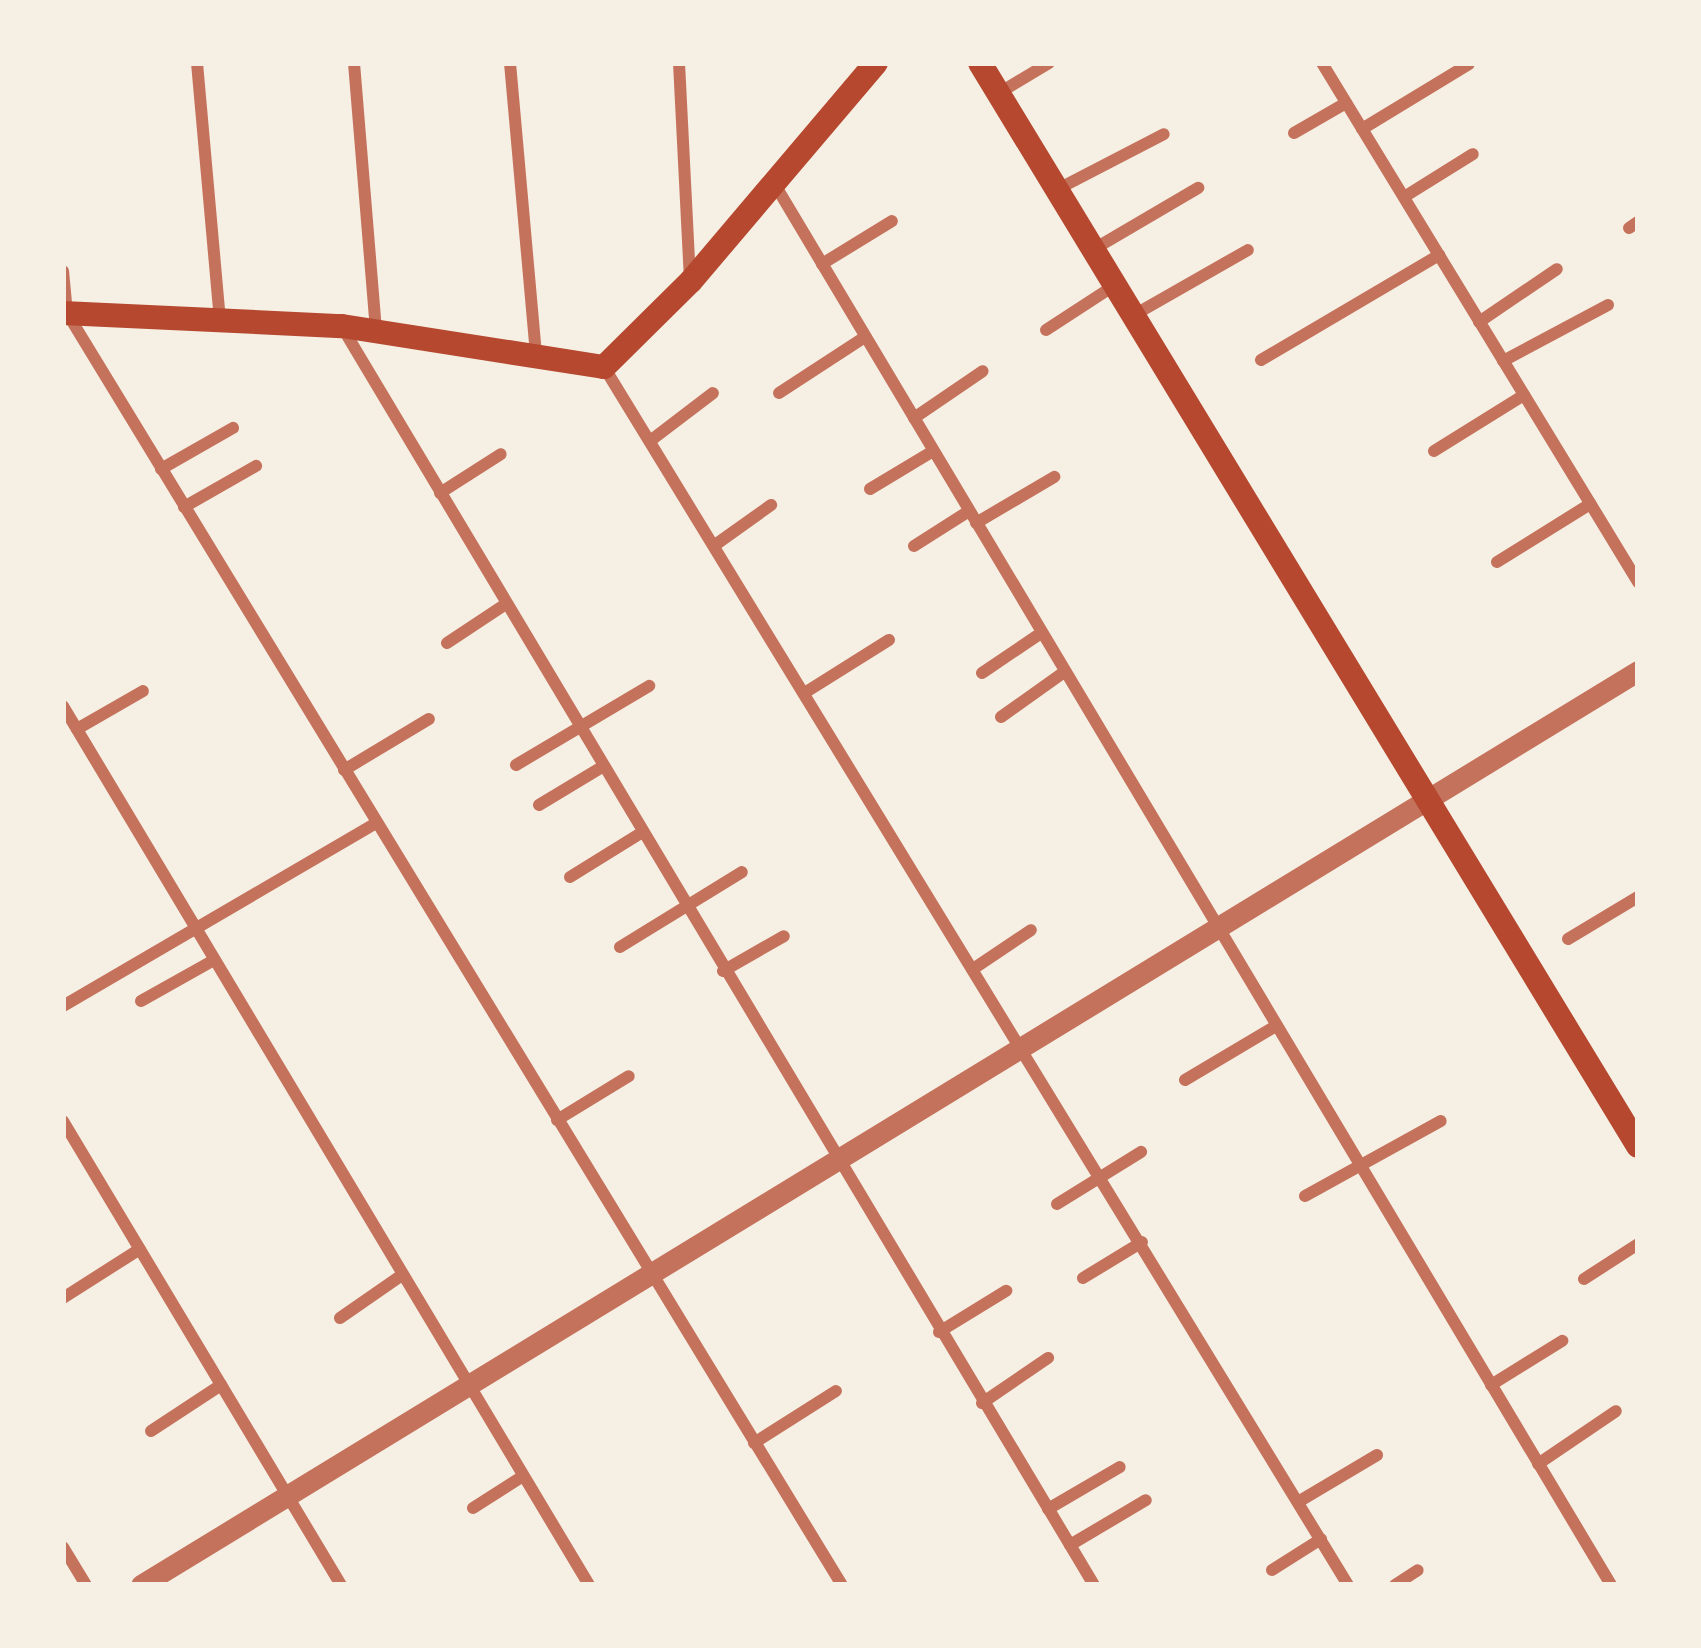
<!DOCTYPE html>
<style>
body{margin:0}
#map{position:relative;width:1701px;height:1648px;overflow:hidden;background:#f6efe4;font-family:Inter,sans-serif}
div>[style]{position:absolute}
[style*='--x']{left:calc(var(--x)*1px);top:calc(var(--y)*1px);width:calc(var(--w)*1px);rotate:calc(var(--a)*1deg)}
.minor>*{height:12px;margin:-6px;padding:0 6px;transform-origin:6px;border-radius:6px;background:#c5725c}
.tertiary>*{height:21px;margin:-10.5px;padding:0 10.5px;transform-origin:10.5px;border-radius:10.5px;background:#c5725c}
.secondary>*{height:24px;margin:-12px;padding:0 12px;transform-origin:12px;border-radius:12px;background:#b5482f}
span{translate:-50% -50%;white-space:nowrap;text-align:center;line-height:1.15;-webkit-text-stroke:12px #f6efe4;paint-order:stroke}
.frame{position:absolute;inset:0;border:66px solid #f6efe4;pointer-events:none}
</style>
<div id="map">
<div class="minor">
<i style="--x:197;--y:63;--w:260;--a:84.9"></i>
<i style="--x:354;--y:63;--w:269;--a:85.3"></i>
<i style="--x:510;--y:63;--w:294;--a:84.9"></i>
<i style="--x:679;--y:63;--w:215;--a:87.1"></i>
<i style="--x:1322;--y:63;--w:608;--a:58.66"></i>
<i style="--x:999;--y:93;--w:58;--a:-31"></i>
<i style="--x:1362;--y:129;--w:125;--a:-31.3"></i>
<i style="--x:1294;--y:133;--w:60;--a:-30"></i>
<i style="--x:774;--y:183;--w:1633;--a:59.16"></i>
<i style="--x:1058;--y:189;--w:119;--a:-27.4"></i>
<i style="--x:1404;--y:197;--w:81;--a:-31.9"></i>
<i style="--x:1629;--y:228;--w:11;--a:-34"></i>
<i style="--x:1094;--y:249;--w:121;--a:-30.4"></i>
<i style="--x:822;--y:264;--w:82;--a:-31.6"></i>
<i style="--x:63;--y:271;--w:42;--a:84.6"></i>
<i style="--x:67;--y:313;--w:1489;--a:58.65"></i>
<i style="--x:1134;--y:315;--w:131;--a:-29.7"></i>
<i style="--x:1479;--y:322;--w:94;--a:-34.2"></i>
<i style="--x:342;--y:327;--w:1466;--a:59.13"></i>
<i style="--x:1046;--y:330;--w:82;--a:-33.1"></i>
<i style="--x:1261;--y:360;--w:207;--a:-30.5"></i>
<i style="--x:1503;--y:361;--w:119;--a:-28.1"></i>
<i style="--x:604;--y:367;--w:1427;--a:58.58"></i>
<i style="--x:779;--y:393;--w:103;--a:-33.1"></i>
<i style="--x:914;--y:418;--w:83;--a:-34.3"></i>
<i style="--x:650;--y:441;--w:79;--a:-37.3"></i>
<i style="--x:1434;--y:451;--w:106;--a:-31.9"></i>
<i style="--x:161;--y:469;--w:83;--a:-29.7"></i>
<i style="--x:870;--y:489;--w:74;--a:-31.1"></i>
<i style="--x:440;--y:493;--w:72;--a:-32.6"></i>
<i style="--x:184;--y:507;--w:83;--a:-29.7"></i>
<i style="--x:976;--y:523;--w:91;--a:-30.5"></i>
<i style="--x:715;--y:545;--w:69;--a:-35.5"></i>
<i style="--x:914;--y:546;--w:65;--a:-32.5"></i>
<i style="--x:1497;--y:562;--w:110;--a:-31.9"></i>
<i style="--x:447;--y:643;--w:71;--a:-33.5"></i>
<i style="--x:982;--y:673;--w:71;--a:-34.1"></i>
<i style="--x:806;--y:692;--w:98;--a:-32.1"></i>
<i style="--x:63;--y:706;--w:1024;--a:59.1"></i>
<i style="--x:1001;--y:717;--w:77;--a:-35.5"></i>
<i style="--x:77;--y:729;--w:76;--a:-29.9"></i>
<i style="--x:516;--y:765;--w:155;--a:-30.7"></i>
<i style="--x:344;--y:770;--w:99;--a:-31"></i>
<i style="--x:539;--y:805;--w:74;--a:-31.1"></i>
<i style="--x:570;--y:877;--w:84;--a:-31.8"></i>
<i style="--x:1568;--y:939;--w:82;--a:-31"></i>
<i style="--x:620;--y:947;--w:143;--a:-31.6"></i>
<i style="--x:976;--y:967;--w:66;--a:-33.9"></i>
<i style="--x:723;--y:971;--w:70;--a:-29.8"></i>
<i style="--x:141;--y:1001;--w:84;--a:-29.3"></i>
<i style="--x:63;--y:1006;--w:363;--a:-30.3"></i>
<i style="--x:1185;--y:1080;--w:106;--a:-30.7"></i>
<i style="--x:557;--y:1120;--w:84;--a:-31.4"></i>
<i style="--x:63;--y:1121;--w:541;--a:59.07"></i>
<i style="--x:1305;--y:1196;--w:155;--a:-28.9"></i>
<i style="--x:1057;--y:1204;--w:99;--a:-31.8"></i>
<i style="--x:1083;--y:1278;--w:69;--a:-31.4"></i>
<i style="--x:1584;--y:1279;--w:64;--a:-32.9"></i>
<i style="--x:63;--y:1298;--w:91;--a:-32.5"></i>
<i style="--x:340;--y:1318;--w:75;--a:-34.7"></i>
<i style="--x:939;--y:1332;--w:79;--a:-31.5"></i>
<i style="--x:1491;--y:1385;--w:84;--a:-31.8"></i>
<i style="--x:982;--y:1403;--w:80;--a:-34.3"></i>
<i style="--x:151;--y:1431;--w:84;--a:-33.3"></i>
<i style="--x:754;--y:1443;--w:97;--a:-32.4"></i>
<i style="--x:1538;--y:1464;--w:94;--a:-34.2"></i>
<i style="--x:1298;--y:1502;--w:92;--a:-30.7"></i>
<i style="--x:473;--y:1508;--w:59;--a:-32.6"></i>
<i style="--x:1048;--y:1509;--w:83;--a:-30.3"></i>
<i style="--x:1070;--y:1545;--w:88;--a:-30.6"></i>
<i style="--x:63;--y:1547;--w:44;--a:58.8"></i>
<i style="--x:1272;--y:1570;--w:58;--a:-32.3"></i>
<i style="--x:1395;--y:1585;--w:27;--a:-33"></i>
</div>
<div class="tertiary">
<i style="--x:141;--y:1585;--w:1754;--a:-31.41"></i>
</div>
<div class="secondary">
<i style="--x:980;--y:63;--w:1267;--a:58.72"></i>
<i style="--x:63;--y:313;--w:279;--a:2.7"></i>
<i style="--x:342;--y:326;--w:265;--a:8.9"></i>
<i style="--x:604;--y:367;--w:122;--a:-44.7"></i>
<i style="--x:691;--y:281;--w:286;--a:-49.7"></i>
</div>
<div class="frame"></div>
</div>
